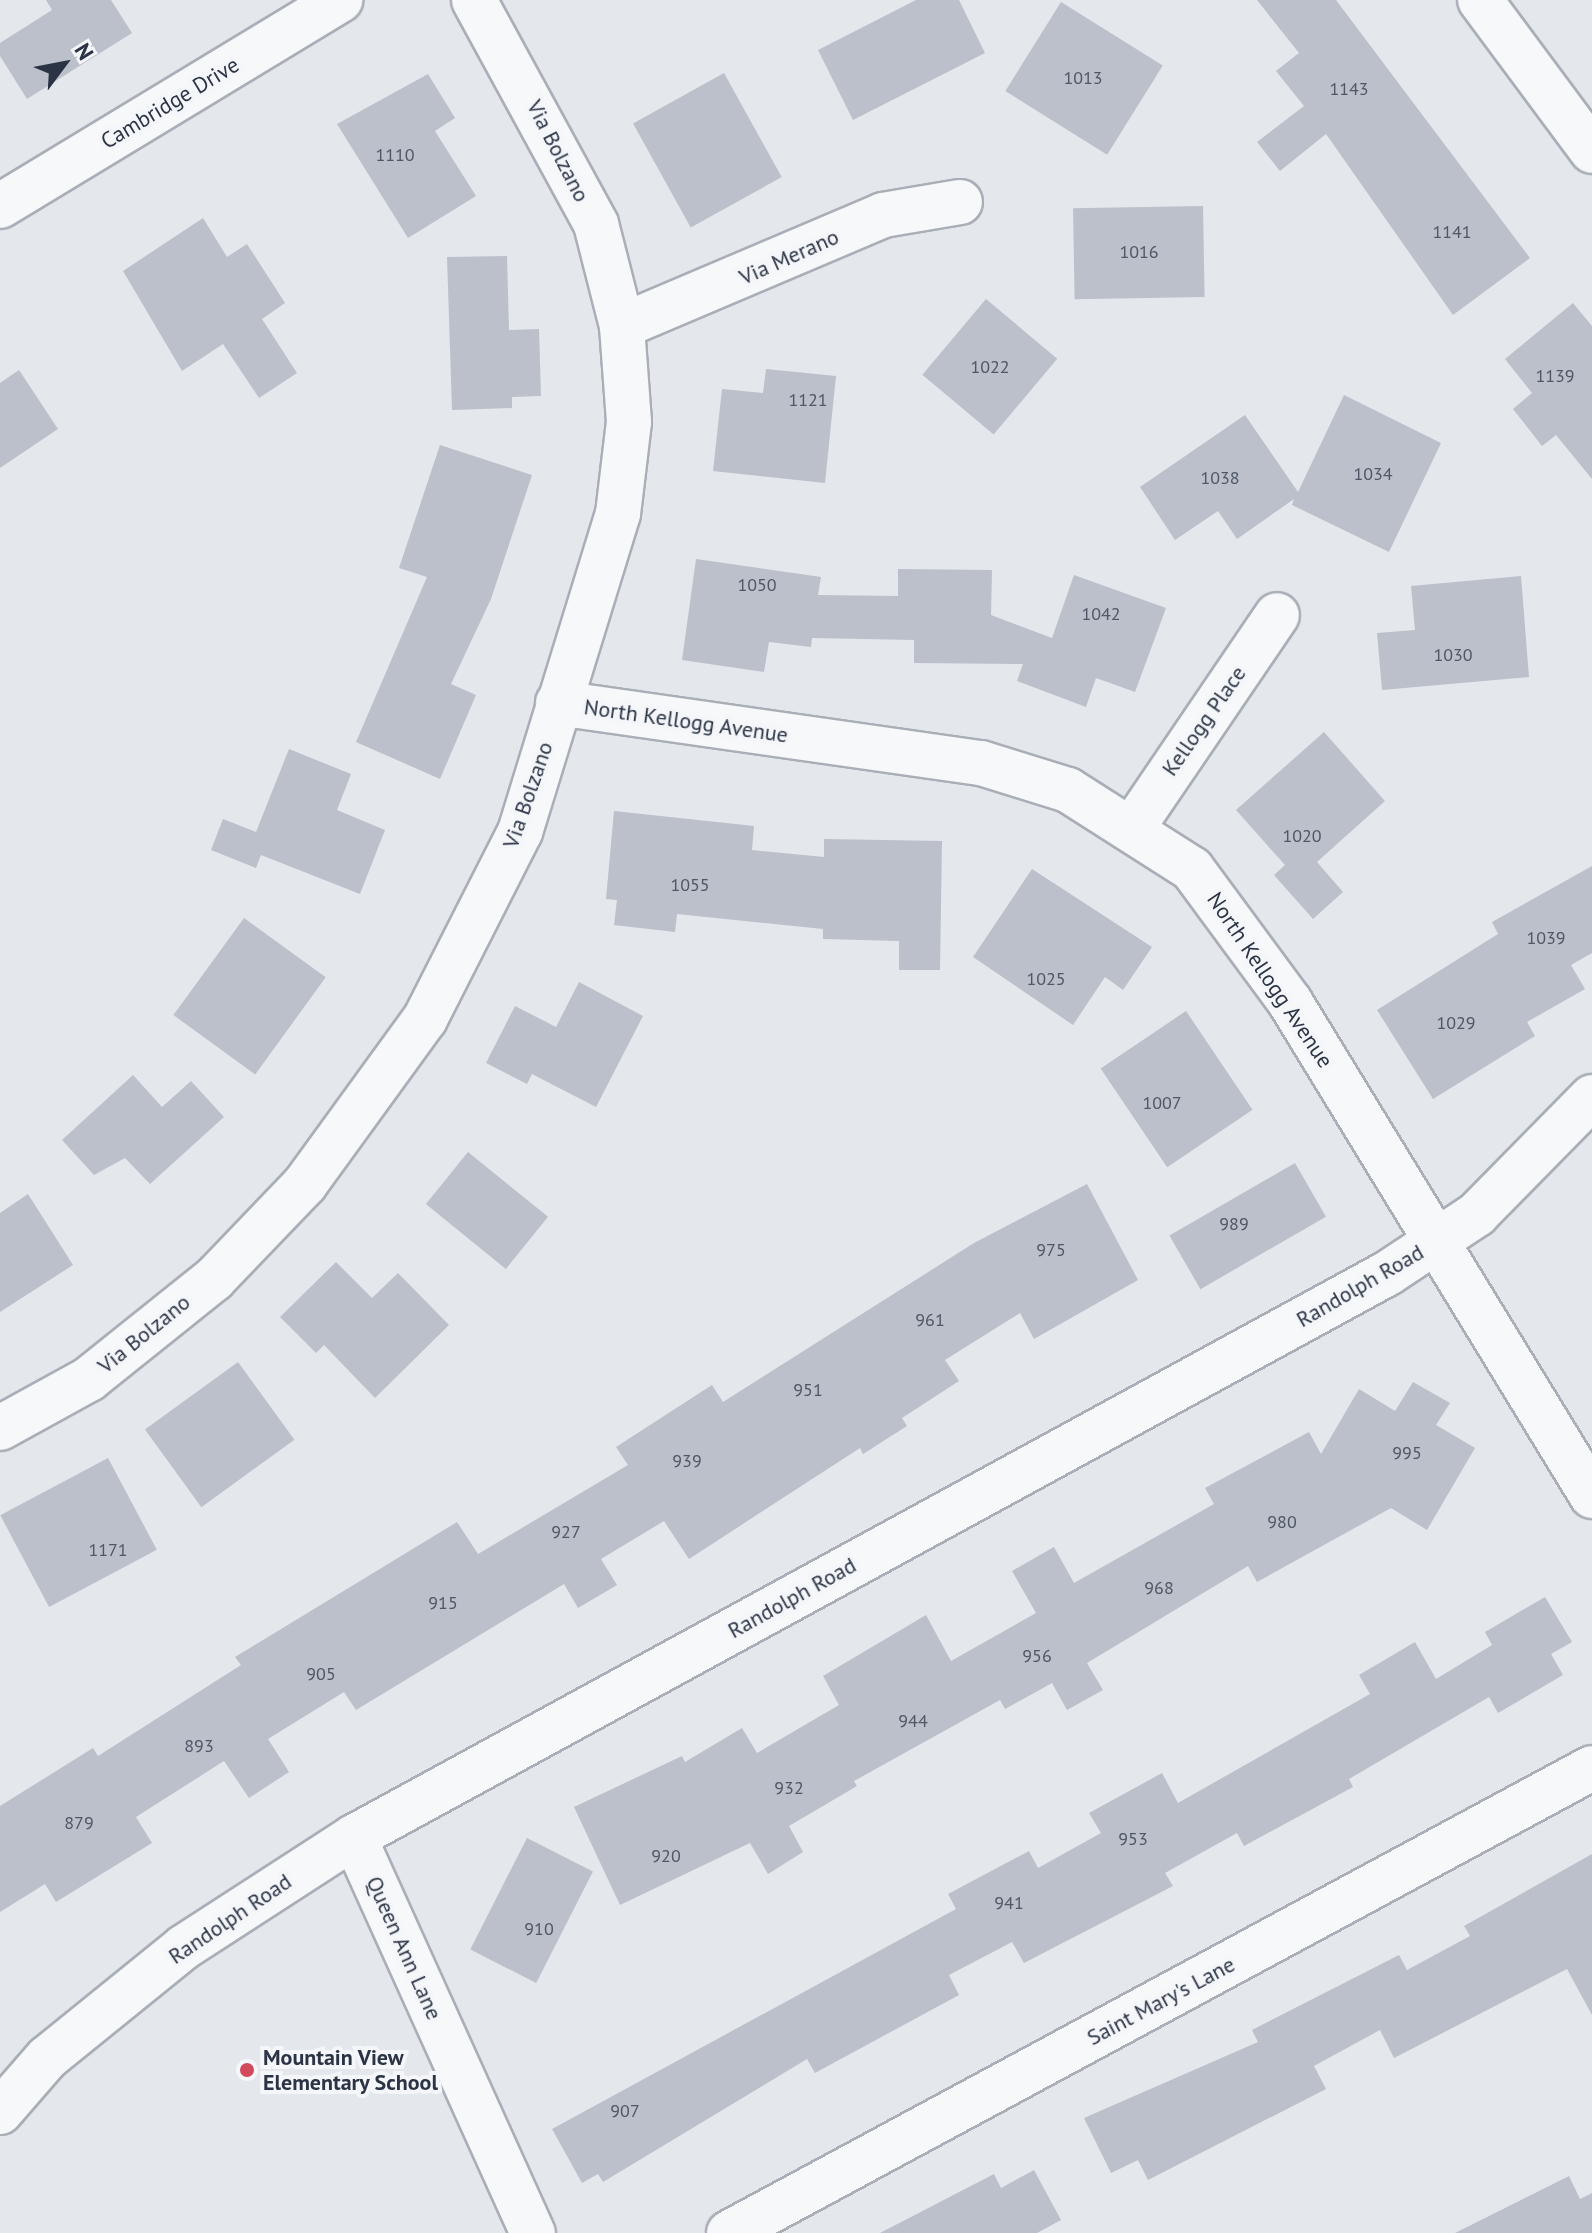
<!DOCTYPE html>
<style>
body{margin:0}
#map{position:relative;width:1592px;height:2233px;overflow:hidden;background:#e4e7ec;font-family:"PT Sans",sans-serif}
div>[style]{position:absolute}
[style*='--x']{left:calc(var(--x)*1px);top:calc(var(--y)*1px);width:calc(var(--w)*1px);rotate:calc(var(--a)*1deg)}
.building>*{inset:0;background:#bbc0ca;transform-origin:0 0}
.roads{filter:drop-shadow(2px 0 #a9aeb7) drop-shadow(-2px 0 #a9aeb7) drop-shadow(0 2px #a9aeb7) drop-shadow(0 -2px #a9aeb7)}
.minor>*{height:44px;margin:-22px;padding:0 22px;transform-origin:22px;border-radius:22px;background:#f7f8fa}
.tertiary>*{height:44px;margin:-22px;padding:0 22px;transform-origin:22px;border-radius:22px;background:#f7f8fa}
.dots>*{width:22px;height:22px;translate:-50% -50%;box-sizing:border-box;border:4px solid #f4f6f9;border-radius:50%}
span{translate:-50% -50%;white-space:nowrap;text-align:center;line-height:1.15;-webkit-text-stroke:8px #f4f6f9;paint-order:stroke}
.number-label{font-size:18px;color:#4f5766}
.number-label span{-webkit-text-stroke-width:0}
.street-label{font-size:22px;color:#2b3445}
.poi-label{font-size:22px;color:#2b3445;font-weight:700}
.left{translate:0 -50%;text-align:left}
.north{position:absolute;left:24px;top:24px;width:80px;height:80px;-webkit-text-stroke:6px #f4f6f9;paint-order:stroke;rotate:58deg;font-size:22px;font-weight:700;line-height:32px;text-align:center;color:#2b3445}
.north::after{content:'';display:block;margin:auto;width:28px;height:36px;background:#2b3445;clip-path:polygon(50% 0,100% 100%,50% 72%,0 100%)}
</style>
<div id="map">
<div class="building">
<i style="clip-path:polygon(46px 0,111px 0,132px 33px,27px 99px,0 56px,0 43px,52px 10px)"></i>
<i style="clip-path:polygon(916px 0,959px 0,985px 53px,853px 120px,818px 50px)"></i>
<i style="clip-path:polygon(1257px 0,1336px 0,1530px 258px,1453px 315px,1326px 134px,1280px 171px,1257px 142px,1304px 106px,1276px 71px,1299px 53px)"></i>
<i style="left:1061px;top:2px;width:120px;height:105px;rotate:32deg"></i>
<i style="left:724px;top:73px;width:119px;height:104px;rotate:61deg"></i>
<i style="clip-path:polygon(428px 74px,455px 118px,435px 131px,476px 196px,408px 238px,337px 124px)"></i>
<i style="left:1203px;top:206px;width:91px;height:130px;rotate:89deg"></i>
<i style="clip-path:polygon(203px 218px,227px 257px,247px 244px,285px 303px,262px 319px,297px 373px,259px 398px,223px 344px,182px 371px,123px 271px)"></i>
<i style="clip-path:polygon(507px 256px,509px 330px,539px 329px,541px 396px,512px 397px,512px 408px,452px 410px,447px 257px)"></i>
<i style="left:986px;top:299px;width:93px;height:99px;rotate:40deg"></i>
<i style="clip-path:polygon(1573px 303px,1592px 326px,1592px 479px,1556px 435px,1542px 446px,1513px 409px,1532px 393px,1505px 359px)"></i>
<i style="clip-path:polygon(766px 369px,836px 376px,825px 483px,713px 471px,722px 389px,763px 393px)"></i>
<i style="clip-path:polygon(19px 370px,58px 429px,0 468px,0 383px)"></i>
<i style="clip-path:polygon(1344px 395px,1441px 443px,1389px 552px,1292px 505px,1294px 499px,1237px 539px,1218px 511px,1175px 540px,1140px 487px,1245px 415px,1298px 492px)"></i>
<i style="clip-path:polygon(440px 445px,532px 475px,491px 599px,451px 684px,476px 695px,440px 779px,356px 742px,427px 577px,399px 568px)"></i>
<i style="clip-path:polygon(696px 559px,821px 577px,818px 595px,898px 596px,898px 569px,992px 570px,991px 615px,1052px 638px,1074px 575px,1166px 608px,1135px 692px,1096px 678px,1086px 707px,1017px 681px,1023px 664px,914px 663px,914px 640px,812px 638px,811px 647px,769px 642px,764px 672px,682px 660px)"></i>
<i style="clip-path:polygon(1521px 576px,1529px 677px,1382px 690px,1377px 633px,1415px 630px,1411px 586px)"></i>
<i style="clip-path:polygon(1324px 732px,1385px 801px,1317px 862px,1343px 892px,1313px 919px,1274px 875px,1285px 865px,1236px 810px)"></i>
<i style="clip-path:polygon(289px 749px,351px 774px,337px 810px,385px 830px,360px 894px,261px 855px,256px 868px,211px 850px,223px 819px,256px 832px)"></i>
<i style="clip-path:polygon(614px 811px,754px 826px,752px 850px,824px 857px,824px 839px,942px 841px,940px 970px,899px 970px,899px 941px,823px 939px,823px 929px,677px 914px,675px 932px,614px 925px,617px 900px,606px 899px)"></i>
<i style="clip-path:polygon(1592px 866px,1592px 953px,1571px 965px,1585px 989px,1527px 1022px,1535px 1036px,1433px 1099px,1377px 1010px,1498px 934px,1492px 922px)"></i>
<i style="clip-path:polygon(1032px 869px,1152px 947px,1123px 990px,1105px 977px,1073px 1025px,973px 957px)"></i>
<i style="left:244px;top:918px;width:101px;height:120px;rotate:36deg"></i>
<i style="clip-path:polygon(579px 982px,643px 1016px,596px 1107px,532px 1074px,527px 1084px,486px 1063px,515px 1006px,556px 1027px)"></i>
<i style="left:1186px;top:1011px;width:119px;height:103px;rotate:56deg"></i>
<i style="clip-path:polygon(133px 1075px,162px 1107px,191px 1081px,224px 1117px,150px 1184px,125px 1158px,94px 1175px,62px 1140px)"></i>
<i style="left:468px;top:1152px;width:103px;height:67px;rotate:39deg"></i>
<i style="left:1295px;top:1163px;width:62px;height:145px;rotate:60deg"></i>
<i style="clip-path:polygon(1087px 1184px,1138px 1280px,1034px 1339px,1020px 1313px,945px 1360px,959px 1381px,902px 1418px,907px 1426px,863px 1454px,860px 1448px,689px 1559px,664px 1521px,601px 1559px,617px 1585px,578px 1608px,564px 1584px,356px 1710px,344px 1692px,268px 1739px,289px 1772px,249px 1798px,224px 1761px,136px 1817px,152px 1843px,56px 1902px,45px 1884px,0 1912px,0 1806px,93px 1748px,98px 1756px,241px 1665px,235px 1657px,457px 1522px,478px 1554px,628px 1465px,616px 1447px,712px 1385px,723px 1402px,974px 1243px)"></i>
<i style="clip-path:polygon(28px 1194px,73px 1265px,0 1312px,0 1213px)"></i>
<i style="clip-path:polygon(336px 1262px,372px 1298px,398px 1273px,449px 1325px,375px 1398px,324px 1345px,316px 1353px,280px 1317px)"></i>
<i style="left:238px;top:1362px;width:96px;height:115px;rotate:54deg"></i>
<i style="clip-path:polygon(1413px 1382px,1450px 1403px,1436px 1425px,1475px 1448px,1427px 1530px,1391px 1508px,1257px 1582px,1248px 1566px,1087px 1663px,1103px 1690px,1067px 1710px,1052px 1683px,1005px 1709px,1000px 1700px,854px 1781px,857px 1786px,789px 1826px,803px 1852px,768px 1874px,750px 1843px,620px 1905px,574px 1807px,682px 1756px,685px 1762px,742px 1728px,757px 1753px,839px 1705px,823px 1676px,926px 1615px,951px 1661px,1036px 1613px,1012px 1571px,1054px 1547px,1074px 1583px,1214px 1504px,1205px 1488px,1309px 1432px,1321px 1454px,1359px 1389px,1395px 1411px)"></i>
<i style="left:108px;top:1458px;width:104px;height:122px;rotate:62deg"></i>
<i style="clip-path:polygon(1545px 1597px,1572px 1642px,1551px 1654px,1563px 1675px,1498px 1713px,1489px 1697px,1349px 1779px,1353px 1787px,1244px 1846px,1237px 1833px,1165px 1873px,1173px 1886px,1024px 1963px,1012px 1942px,949px 1975px,959px 1995px,815px 2073px,807px 2059px,603px 2182px,598px 2174px,582px 2183px,552px 2129px,956px 1909px,948px 1894px,1029px 1851px,1038px 1868px,1101px 1833px,1089px 1813px,1162px 1773px,1178px 1803px,1370px 1694px,1359px 1675px,1415px 1642px,1436px 1679px,1492px 1645px,1485px 1632px)"></i>
<i style="left:527px;top:1838px;width:74px;height:125px;rotate:27deg"></i>
<i style="clip-path:polygon(1592px 1854px,1592px 2015px,1567px 1969px,1394px 2058px,1380px 2030px,1314px 2066px,1326px 2089px,1148px 2180px,1138px 2160px,1111px 2173px,1084px 2118px,1258px 2042px,1252px 2030px,1399px 1955px,1407px 1970px,1470px 1936px,1464px 1926px)"></i>
<i style="clip-path:polygon(1034px 2170px,1061px 2220px,1037px 2233px,880px 2233px,994px 2174px,1001px 2188px)"></i>
<i style="clip-path:polygon(1569px 2176px,1580px 2199px,1592px 2193px,1592px 2233px,1455px 2233px)"></i>
</div>
<div class="roads">
<div class="minor">
<i style="--x:622;--y:326;--w:284;--a:-23"></i>
<i style="--x:883;--y:215;--w:78;--a:-9.6"></i>
<i style="--x:558;--y:703;--w:427;--a:8.1"></i>
<i style="--x:981;--y:763;--w:91;--a:17.2"></i>
<i style="--x:1068;--y:790;--w:147;--a:32.5"></i>
<i style="--x:1192;--y:869;--w:165;--a:53.6"></i>
<i style="--x:1290;--y:1002;--w:579;--a:58.56"></i>
<i style="--x:1133;--y:827;--w:256;--a:-55.8"></i>
<i style="--x:0;--y:1428;--w:102;--a:-28.8"></i>
<i style="--x:89;--y:1379;--w:160;--a:-38.7"></i>
<i style="--x:214;--y:1279;--w:132;--a:-46.2"></i>
<i style="--x:305;--y:1184;--w:204;--a:-54"></i>
<i style="--x:425;--y:1019;--w:210;--a:-63.1"></i>
<i style="--x:520;--y:832;--w:333;--a:-72.9"></i>
<i style="--x:618;--y:514;--w:93;--a:-83.2"></i>
<i style="--x:629;--y:422;--w:96;--a:-94.2"></i>
<i style="--x:622;--y:326;--w:105;--a:-104.3"></i>
<i style="--x:596;--y:224;--w:255;--a:-118.6"></i>
<i style="--x:354;--y:1837;--w:435;--a:65.7"></i>
<i style="--x:0;--y:2112;--w:72;--a:-49"></i>
<i style="--x:47;--y:2058;--w:176;--a:-39"></i>
<i style="--x:184;--y:1947;--w:202;--a:-32.9"></i>
<i style="--x:354;--y:1837;--w:1178;--a:-28.61"></i>
<i style="--x:1388;--y:1273;--w:107;--a:-33.5"></i>
<i style="--x:1477;--y:1214;--w:164;--a:-45.5"></i>
<i style="--x:729;--y:2233;--w:980;--a:-28.32"></i>
</div>
<div class="tertiary">
<i style="--x:1480;--y:0;--w:188;--a:53.4"></i>
<i style="--x:0;--y:206;--w:398;--a:-31.2"></i>
</div>
</div>
<div class="dots">
<i style="left:247px;top:2070px;background:#d1495b"></i>
</div>
<div class="number-label">
<span style="left:1083px;top:78px">1013</span>
<span style="left:1349px;top:89px">1143</span>
<span style="left:395px;top:155px">1110</span>
<span style="left:1452px;top:232px">1141</span>
<span style="left:1139px;top:252px">1016</span>
<span style="left:990px;top:367px">1022</span>
<span style="left:1555px;top:376px">1139</span>
<span style="left:808px;top:400px">1121</span>
<span style="left:1373px;top:474px">1034</span>
<span style="left:1220px;top:478px">1038</span>
<span style="left:757px;top:585px">1050</span>
<span style="left:1101px;top:614px">1042</span>
<span style="left:1453px;top:655px">1030</span>
<span style="left:1302px;top:836px">1020</span>
<span style="left:690px;top:885px">1055</span>
<span style="left:1546px;top:938px">1039</span>
<span style="left:1046px;top:979px">1025</span>
<span style="left:1456px;top:1023px">1029</span>
<span style="left:1162px;top:1103px">1007</span>
<span style="left:1234px;top:1224px">989</span>
<span style="left:1051px;top:1250px">975</span>
<span style="left:930px;top:1320px">961</span>
<span style="left:808px;top:1390px">951</span>
<span style="left:1407px;top:1453px">995</span>
<span style="left:687px;top:1461px">939</span>
<span style="left:1282px;top:1522px">980</span>
<span style="left:566px;top:1532px">927</span>
<span style="left:108px;top:1550px">1171</span>
<span style="left:1159px;top:1588px">968</span>
<span style="left:443px;top:1603px">915</span>
<span style="left:1037px;top:1656px">956</span>
<span style="left:321px;top:1674px">905</span>
<span style="left:913px;top:1721px">944</span>
<span style="left:199px;top:1746px">893</span>
<span style="left:789px;top:1788px">932</span>
<span style="left:79px;top:1823px">879</span>
<span style="left:1133px;top:1839px">953</span>
<span style="left:666px;top:1856px">920</span>
<span style="left:1009px;top:1903px">941</span>
<span style="left:539px;top:1929px">910</span>
<span style="left:625px;top:2111px">907</span>
</div>
<div class="street-label">
<span style="left:170px;top:103px;rotate:-31deg">Cambridge Drive</span>
<span style="left:558px;top:151px;rotate:63deg">Via Bolzano</span>
<span style="left:789px;top:257px;rotate:-24deg">Via Merano</span>
<span style="left:686px;top:721px;rotate:8deg">North Kellogg Avenue</span>
<span style="left:1204px;top:721px;rotate:-55deg">Kellogg Place</span>
<span style="left:528px;top:795px;rotate:-71deg">Via Bolzano</span>
<span style="left:1270px;top:980px;rotate:56deg">North Kellogg Avenue</span>
<span style="left:1360px;top:1286px;rotate:-30deg">Randolph Road</span>
<span style="left:144px;top:1334px;rotate:-39deg">Via Bolzano</span>
<span style="left:792px;top:1598px;rotate:-29deg">Randolph Road</span>
<span style="left:230px;top:1919px;rotate:-34deg">Randolph Road</span>
<span style="left:404px;top:1948px;rotate:66deg">Queen Ann Lane</span>
<span style="left:1161px;top:2001px;rotate:-28deg">Saint Mary's Lane</span>
</div>
<div class="poi-label">
<span class="left" style="left:263px;top:2070px">Mountain View<br>Elementary School</span>
</div>
<div class="north">N</div>
</div>
